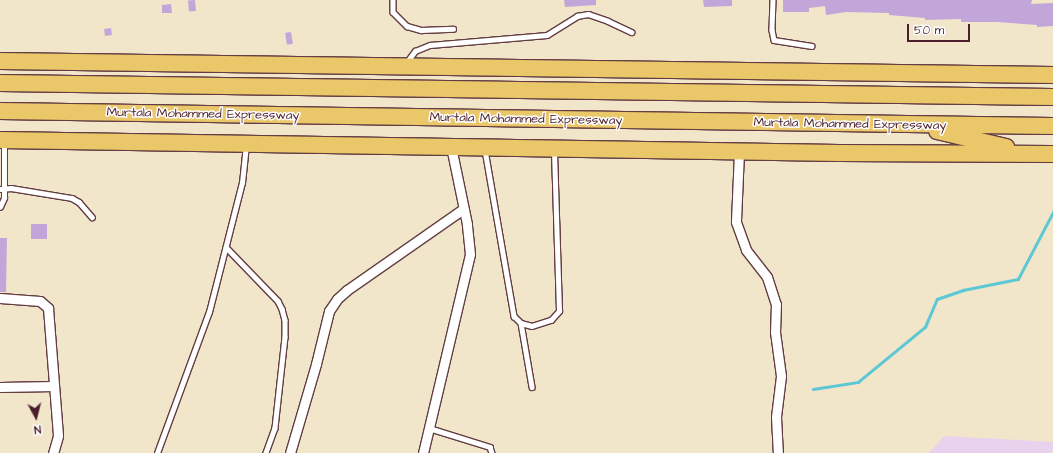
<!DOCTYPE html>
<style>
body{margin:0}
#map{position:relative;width:1053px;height:453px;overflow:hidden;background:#f1e5ca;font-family:"Architects Daughter",sans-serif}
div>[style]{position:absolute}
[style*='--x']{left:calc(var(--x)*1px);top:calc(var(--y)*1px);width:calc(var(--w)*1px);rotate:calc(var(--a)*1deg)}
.built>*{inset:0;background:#e8d2ee}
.stream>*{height:2.5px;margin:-1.25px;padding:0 1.25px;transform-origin:1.25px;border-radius:1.25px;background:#5cc7d5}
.building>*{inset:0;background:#c2a6d9;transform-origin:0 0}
.roads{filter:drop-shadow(1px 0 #633d43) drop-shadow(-1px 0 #633d43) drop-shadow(0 1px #633d43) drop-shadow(0 -1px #633d43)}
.lane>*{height:4.5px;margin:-2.25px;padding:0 2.25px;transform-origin:2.25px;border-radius:2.25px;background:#fff}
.street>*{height:9px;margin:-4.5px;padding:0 4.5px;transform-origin:4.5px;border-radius:4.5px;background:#fff}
.highway>*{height:16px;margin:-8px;padding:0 8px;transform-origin:8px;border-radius:8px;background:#eac769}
span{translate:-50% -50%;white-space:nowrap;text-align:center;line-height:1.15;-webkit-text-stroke:3px #fff;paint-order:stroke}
.street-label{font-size:13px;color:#4a1f2b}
.north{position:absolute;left:16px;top:397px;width:40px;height:40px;-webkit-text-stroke:3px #fff;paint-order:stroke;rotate:173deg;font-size:11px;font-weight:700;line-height:16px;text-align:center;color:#4a1f2b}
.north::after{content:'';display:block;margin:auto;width:14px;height:18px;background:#4a1f2b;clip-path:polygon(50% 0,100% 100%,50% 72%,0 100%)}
.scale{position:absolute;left:907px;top:24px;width:63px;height:18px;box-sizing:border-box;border:2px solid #4a1f2b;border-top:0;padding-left:5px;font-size:12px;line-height:14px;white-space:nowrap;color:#4a1f2b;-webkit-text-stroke:3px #fff;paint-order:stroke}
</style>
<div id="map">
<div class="built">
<i style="clip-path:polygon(944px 436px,1053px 442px,1053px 449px,1052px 453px,929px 453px)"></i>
</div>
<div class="stream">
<i style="--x:813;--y:389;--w:46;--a:-8.8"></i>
<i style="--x:858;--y:382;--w:87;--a:-39.4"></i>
<i style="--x:925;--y:327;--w:30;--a:-67"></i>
<i style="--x:937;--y:299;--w:28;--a:-19"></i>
<i style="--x:963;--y:290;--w:56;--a:-11.3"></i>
<i style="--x:1018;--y:279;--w:76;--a:-62.4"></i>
</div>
<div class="building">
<i style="left:195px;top:0;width:11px;height:7px;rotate:85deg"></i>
<i style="clip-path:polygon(564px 0,596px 0,596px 5px,565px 7px)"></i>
<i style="clip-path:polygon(703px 0,732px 0,732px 6px,704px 7px)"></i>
<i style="clip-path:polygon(783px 0,1032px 0,1031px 4px,1053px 3px,1053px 26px,1037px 27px,1037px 25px,997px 22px,961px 22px,961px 19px,925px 20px,925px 18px,889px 15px,889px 13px,846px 12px,826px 15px,825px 6px,809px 8px,809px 12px,783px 12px)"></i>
<i style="clip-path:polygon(171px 4px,172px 13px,162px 13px,162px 5px)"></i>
<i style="left:111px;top:28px;width:7px;height:7px;rotate:82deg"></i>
<i style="left:291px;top:32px;width:12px;height:6px;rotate:81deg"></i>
<i style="left:31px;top:224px;width:16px;height:15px"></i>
<i style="clip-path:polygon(0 238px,7px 238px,6px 292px,0 292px)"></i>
</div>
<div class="roads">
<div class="lane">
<i style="--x:393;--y:0;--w:12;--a:90"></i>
<i style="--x:393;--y:12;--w:20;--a:45"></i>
<i style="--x:407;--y:26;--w:15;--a:16"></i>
<i style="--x:421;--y:30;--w:32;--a:-2"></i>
<i style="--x:773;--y:0;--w:30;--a:92"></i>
<i style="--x:772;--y:30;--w:10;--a:79"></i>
<i style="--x:774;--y:40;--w:38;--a:9"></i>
<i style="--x:406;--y:63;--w:15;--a:-53"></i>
<i style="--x:415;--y:51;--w:16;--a:-22"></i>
<i style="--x:430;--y:45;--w:117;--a:-4.9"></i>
<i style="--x:547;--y:35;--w:36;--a:-32"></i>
<i style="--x:577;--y:16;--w:11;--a:-10"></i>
<i style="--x:588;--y:14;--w:21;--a:19"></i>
<i style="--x:608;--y:21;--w:26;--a:25"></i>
<i style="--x:485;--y:150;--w:169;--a:80.1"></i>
<i style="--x:514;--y:316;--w:10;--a:45"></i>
<i style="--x:521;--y:323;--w:11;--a:15"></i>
<i style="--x:532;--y:326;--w:20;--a:-18"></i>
<i style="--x:551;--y:320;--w:12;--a:-48"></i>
<i style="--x:559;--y:311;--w:160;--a:-91.8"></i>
<i style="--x:0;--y:189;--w:11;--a:-5"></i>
<i style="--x:11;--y:188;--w:62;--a:9.3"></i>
<i style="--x:72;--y:198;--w:8;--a:30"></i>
<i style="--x:79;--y:202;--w:20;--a:49"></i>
<i style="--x:0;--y:207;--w:10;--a:-66"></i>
<i style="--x:4;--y:198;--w:56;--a:-90"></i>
<i style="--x:226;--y:247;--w:75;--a:46.1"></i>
<i style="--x:278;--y:301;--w:9;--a:63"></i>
<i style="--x:282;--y:309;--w:11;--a:75"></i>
<i style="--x:285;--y:320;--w:17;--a:90"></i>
<i style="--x:285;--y:337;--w:92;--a:96.3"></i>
<i style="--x:275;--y:428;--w:27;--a:110"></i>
<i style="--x:521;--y:323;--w:65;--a:80.2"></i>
<i style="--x:429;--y:428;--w:64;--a:17.3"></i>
<i style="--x:490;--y:447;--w:6;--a:72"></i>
<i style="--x:157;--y:453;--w:150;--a:-69.8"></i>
<i style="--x:209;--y:312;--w:133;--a:-75.7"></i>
<i style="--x:242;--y:183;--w:37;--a:-84"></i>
</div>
<div class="street">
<i style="--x:739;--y:152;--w:70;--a:92.5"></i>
<i style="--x:736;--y:222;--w:30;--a:70"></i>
<i style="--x:746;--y:250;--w:34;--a:52"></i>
<i style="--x:767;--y:277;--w:28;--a:72"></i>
<i style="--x:776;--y:304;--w:28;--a:92"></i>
<i style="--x:775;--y:332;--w:44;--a:82.2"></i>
<i style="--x:781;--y:376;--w:41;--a:97"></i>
<i style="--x:776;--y:417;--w:36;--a:87"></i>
<i style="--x:0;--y:298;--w:40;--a:4.3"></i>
<i style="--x:40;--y:301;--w:11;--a:41"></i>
<i style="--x:48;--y:308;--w:128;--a:85.5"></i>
<i style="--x:58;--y:436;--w:18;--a:106"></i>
<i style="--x:0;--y:387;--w:54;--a:-1.1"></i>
<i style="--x:290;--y:453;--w:93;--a:-73.7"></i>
<i style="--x:316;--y:364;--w:55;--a:-76.2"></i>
<i style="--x:329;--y:311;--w:14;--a:-56"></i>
<i style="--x:337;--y:299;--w:13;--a:-42"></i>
<i style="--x:347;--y:290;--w:141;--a:-34.9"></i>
<i style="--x:423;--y:453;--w:204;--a:-76.7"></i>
<i style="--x:470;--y:254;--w:30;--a:-96"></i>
<i style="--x:467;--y:224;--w:79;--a:-101.7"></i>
</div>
<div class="highway">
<i style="--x:0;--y:61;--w:1053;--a:0.76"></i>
<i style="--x:0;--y:83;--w:1053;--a:0.76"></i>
<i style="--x:0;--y:111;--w:1053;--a:0.82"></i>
<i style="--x:937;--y:131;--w:71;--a:13.1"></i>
<i style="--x:0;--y:140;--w:839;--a:0.89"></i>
<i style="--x:839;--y:153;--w:214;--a:0.3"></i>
</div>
</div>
<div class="street-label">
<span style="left:203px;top:114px;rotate:1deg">Murtala Mohammed Expressway</span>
<span style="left:526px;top:119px;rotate:1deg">Murtala Mohammed Expressway</span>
<span style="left:850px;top:124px;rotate:1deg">Murtala Mohammed Expressway</span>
</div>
<div class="north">N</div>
<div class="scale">50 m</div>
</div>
